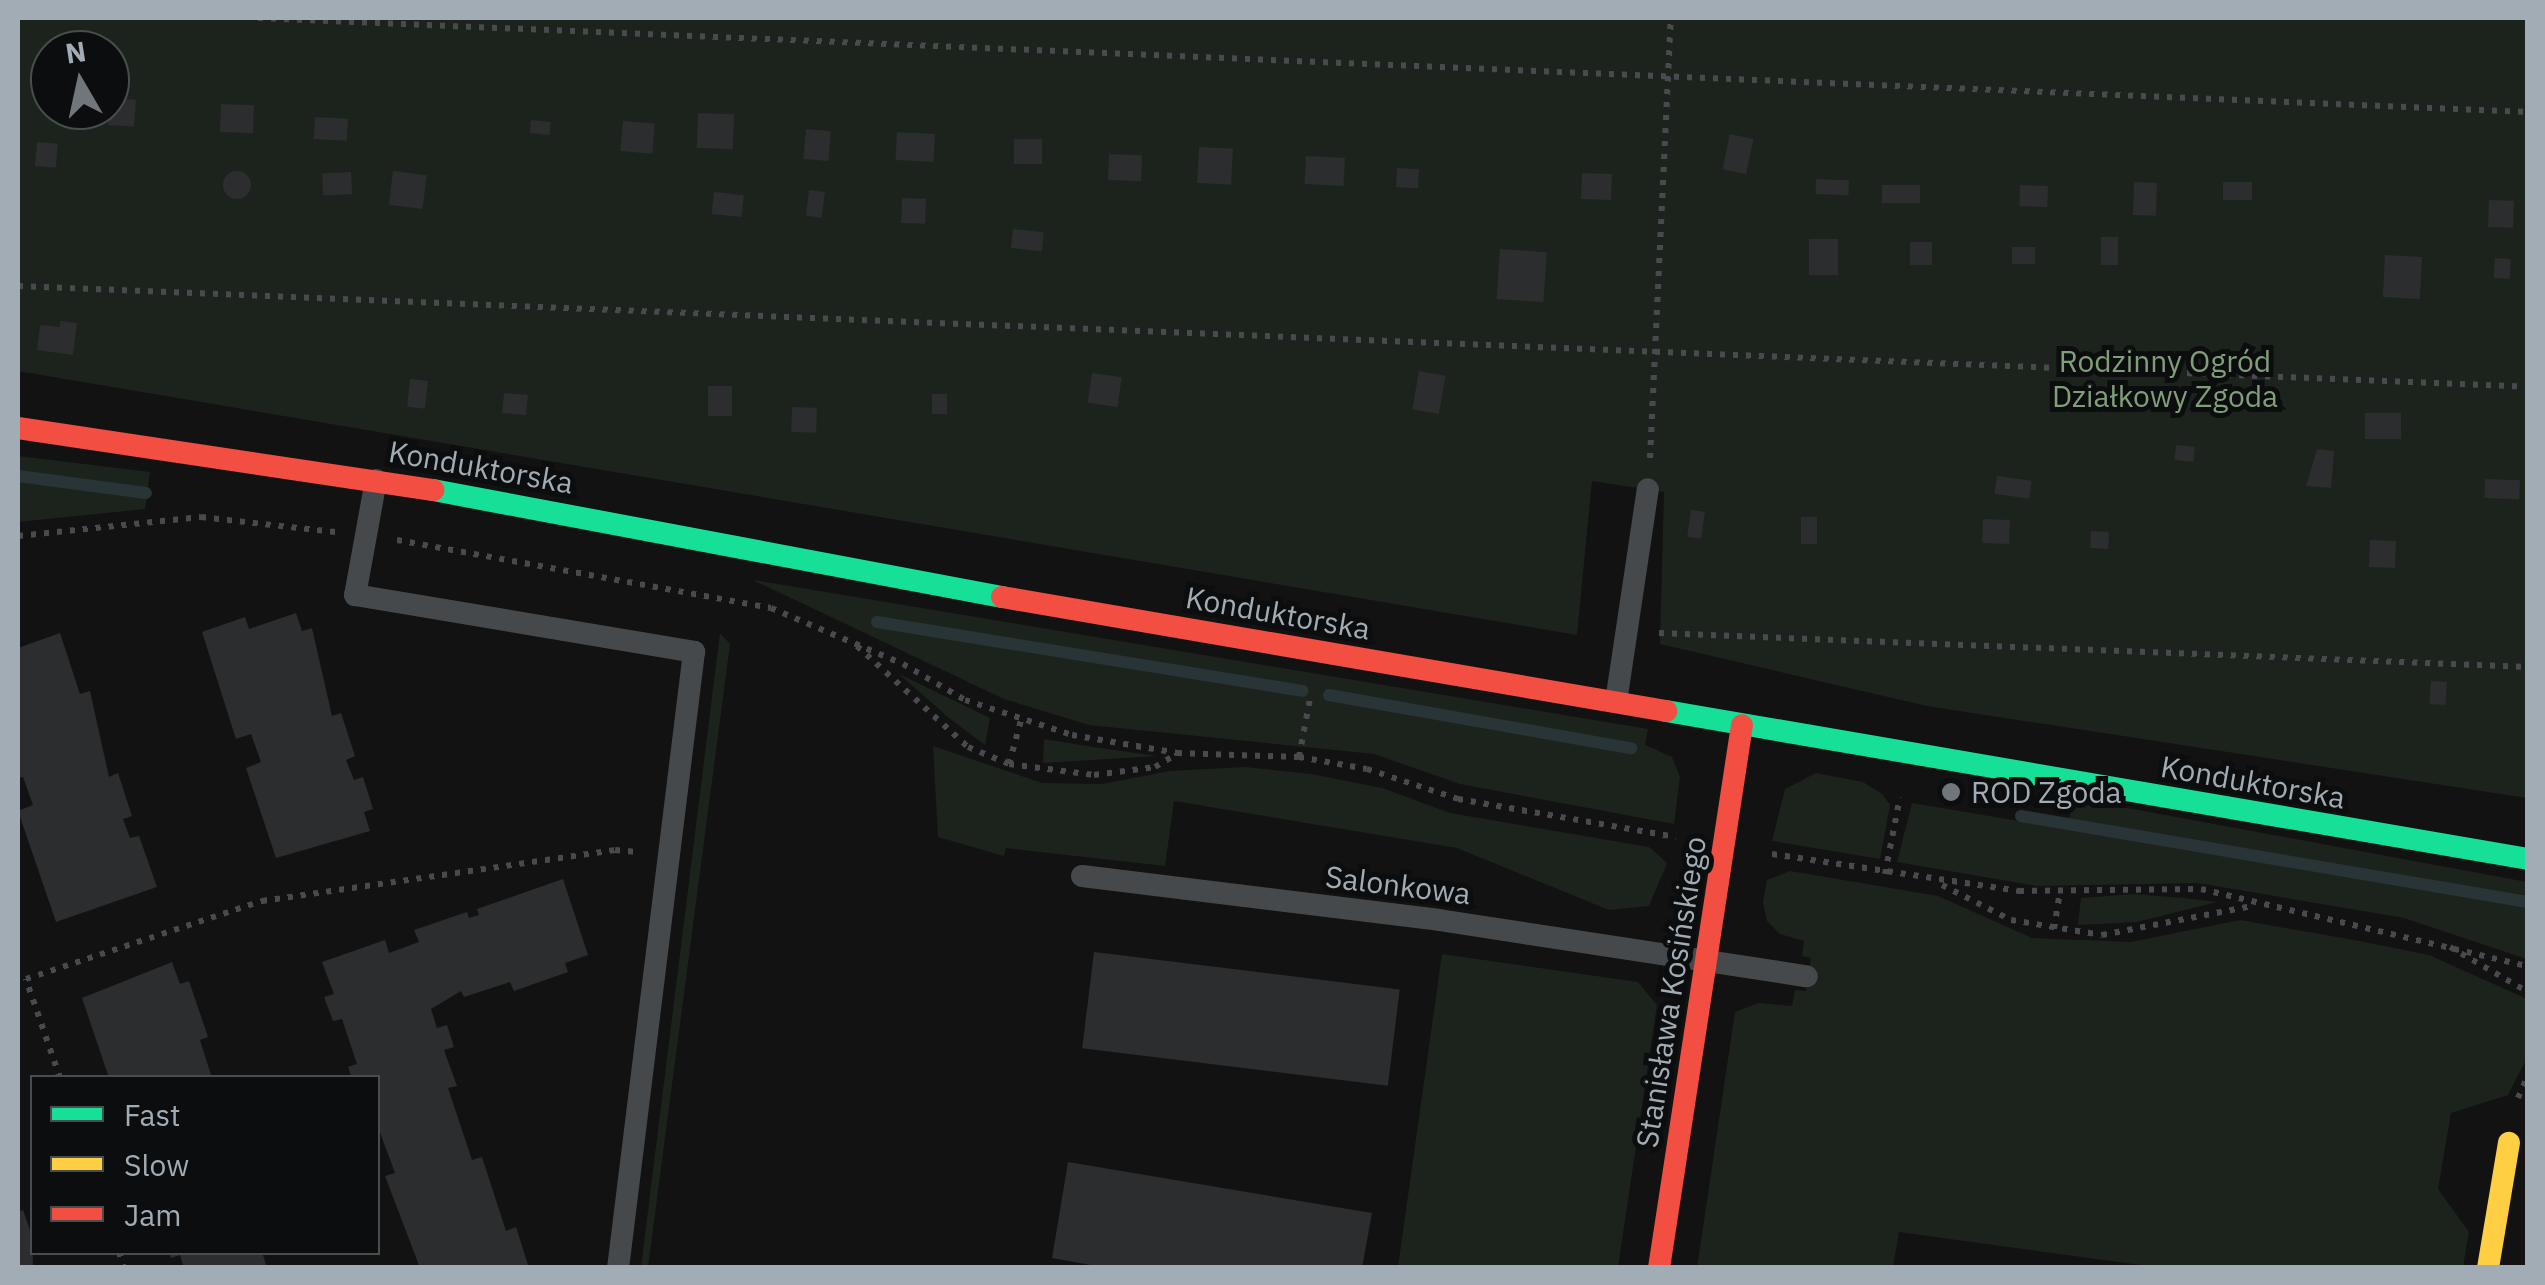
<!DOCTYPE html>
<meta charset="utf-8">
<style>
body{margin:0}
#map{position:relative;width:2545px;height:1285px;overflow:hidden;background:#121212;font-family:"IBM Plex Sans",sans-serif}
div>[style]{position:absolute}
[style*='--x']{left:calc(var(--x)*1px);top:calc(var(--y)*1px);width:calc(var(--w)*1px);rotate:calc(var(--a)*1deg)}
.green>*{inset:0;background:#1c231c}
.stream>*{height:12px;margin:-6px;padding:0 6px;transform-origin:6px;border-radius:6px;background:#293437}
.building>*{inset:0;background:#2c2d2e;transform-origin:0 0}
.round{border-radius:50%}
.path>*{height:6px;margin-top:-3px;transform-origin:0;background:repeating-linear-gradient(90deg,#484a4d 0 5px,transparent 0 13px)}
.lane>*{height:22px;margin:-11px;padding:0 11px;transform-origin:11px;border-radius:11px;background:#46494b}
.fast>*{height:22px;margin:-11px;padding:0 11px;transform-origin:11px;border-radius:11px;background:#16e098}
.slow>*{height:22px;margin:-11px;padding:0 11px;transform-origin:11px;border-radius:11px;background:#ffcf43}
.jam>*{height:22px;margin:-11px;padding:0 11px;transform-origin:11px;border-radius:11px;background:#f24e42}
.dots>*{width:28px;height:28px;translate:-50% -50%;box-sizing:border-box;border:5px solid #0c0d0e;border-radius:50%}
span{translate:-50% -50%;white-space:nowrap;text-align:center;line-height:1.15;-webkit-text-stroke:10px #0c0d0e;paint-order:stroke}
.park-label{font-size:30px;color:#809f79}
.street-label{font-size:30px;color:#a2acb4}
.poi-label{font-size:30px;color:#a2acb4}
.left{translate:0 -50%;text-align:left}
.frame{position:absolute;inset:0;border:20px solid #a2acb4;pointer-events:none}
.legend{position:absolute;left:30px;top:1075px;width:350px;height:180px;box-sizing:border-box;background:#0c0d0e;border:2px solid #484d50;margin:0;padding:12px 18px;list-style:none;font-size:30px;color:#a2acb4}
.legend li{display:flex;align-items:center;gap:20px;height:50px}
.legend b{width:50px;border:2px solid #484d50}
.north{position:absolute;left:30px;top:30px;width:100px;height:100px;box-sizing:border-box;background:#0c0d0e;border:2px solid #484d50;border-radius:50%;rotate:351deg;font-size:28px;font-weight:700;line-height:40px;text-align:center;color:#a2acb4}
.north::after{content:'';display:block;margin:auto;width:35px;height:45px;background:#70767b;clip-path:polygon(50% 0,100% 100%,50% 72%,0 100%)}
</style>
<div id="map">
<div class="green">
<i style="clip-path:polygon(evenodd,18px 18px,2527px 18px,2527px 798px,1927px 706px,1660px 644px,1664px 492px,1592px 481px,1577px 635px,18px 371px,18px 18px,50px 50px,110px 50px,110px 110px,50px 110px,50px 50px)"></i>
<i style="clip-path:polygon(18px 456px,150px 472px,145px 509px,18px 522px)"></i>
<i style="clip-path:polygon(753px 580px,1648px 729px,1645px 745px,1672px 757px,1680px 777px,1674px 824px,1460px 784px,1374px 754px,1089px 725px,1004px 699px)"></i>
<i style="clip-path:polygon(720px 633px,730px 644px,648px 1267px,641px 1267px)"></i>
<i style="clip-path:polygon(899px 674px,990px 718px,985px 745px,949px 718px)"></i>
<i style="clip-path:polygon(1044px 739px,1093px 747px,1157px 756px,1043px 763px)"></i>
<i style="clip-path:polygon(933px 746px,1042px 783px,1102px 784px,1170px 771px,1245px 767px,1311px 774px,1382px 788px,1450px 813px,1649px 847px,1667px 863px,1649px 906px,1609px 910px,1457px 848px,1174px 801px,1165px 866px,1006px 848px,1004px 856px,938px 837px)"></i>
<i style="clip-path:polygon(1816px 773px,1863px 782px,1882px 794px,1890px 805px,1880px 859px,1772px 841px,1785px 789px)"></i>
<i style="clip-path:polygon(2074px 798px,2527px 882px,2527px 959px,2404px 918px,2198px 883px,2037px 886px,1897px 862px,1912px 803px,2067px 829px)"></i>
<i style="clip-path:polygon(1790px 871px,1938px 896px,2032px 938px,2131px 942px,2240px 920px,2354px 940px,2429px 955px,2527px 999px,2527px 1058px,2508px 1095px,2451px 1113px,2438px 1189px,2469px 1232px,2463px 1267px,2155px 1267px,1899px 1232px,1893px 1267px,1697px 1268px,1735px 1012px,1759px 1003px,1792px 1006px,1795px 990px,1806px 991px,1811px 958px,1802px 956px,1804px 941px,1780px 934px,1767px 921px,1763px 902px,1767px 880px)"></i>
<i style="clip-path:polygon(2134px 894px,2183px 898px,2217px 902px,2137px 922px,2078px 925px,2081px 898px)"></i>
<i style="clip-path:polygon(1442px 954px,1638px 982px,1657px 1005px,1618px 1267px,1398px 1267px)"></i>
</div>
<div class="stream">
<i style="--x:18;--y:476;--w:129;--a:7.6"></i>
<i style="--x:877;--y:622;--w:431;--a:9.2"></i>
<i style="--x:1329;--y:695;--w:307;--a:10"></i>
<i style="--x:2021;--y:816;--w:514;--a:9.63"></i>
</div>
<div class="building">
<i style="left:110px;top:98px;width:26px;height:27px;rotate:4deg"></i>
<i style="left:221px;top:104px;width:33px;height:28px;rotate:2deg"></i>
<i style="left:698px;top:113px;width:36px;height:35px;rotate:2deg"></i>
<i style="left:315px;top:117px;width:33px;height:22px;rotate:3deg"></i>
<i style="left:531px;top:120px;width:20px;height:13px;rotate:6deg"></i>
<i style="left:623px;top:121px;width:32px;height:30px;rotate:5deg"></i>
<i style="left:806px;top:129px;width:25px;height:30px;rotate:5deg"></i>
<i style="left:897px;top:132px;width:38px;height:28px;rotate:3deg"></i>
<i style="left:1730px;top:134px;width:24px;height:36px;rotate:12deg"></i>
<i style="left:1014px;top:139px;width:28px;height:25px"></i>
<i style="left:37px;top:142px;width:21px;height:24px;rotate:5deg"></i>
<i style="left:1199px;top:147px;width:34px;height:36px;rotate:3deg"></i>
<i style="left:1109px;top:154px;width:33px;height:26px;rotate:2deg"></i>
<i style="left:1306px;top:156px;width:39px;height:28px;rotate:3deg"></i>
<i style="left:1397px;top:168px;width:22px;height:19px;rotate:3deg"></i>
<i class="round" style="left:223px;top:171px;width:28px;height:28px"></i>
<i style="left:393px;top:171px;width:34px;height:34px;rotate:7deg"></i>
<i style="left:351px;top:172px;width:22px;height:29px;rotate:87deg"></i>
<i style="left:1582px;top:173px;width:30px;height:26px;rotate:2deg"></i>
<i style="left:1816px;top:179px;width:33px;height:15px;rotate:2deg"></i>
<i style="left:2134px;top:182px;width:23px;height:33px;rotate:2deg"></i>
<i style="left:2223px;top:182px;width:29px;height:18px"></i>
<i style="left:1882px;top:185px;width:38px;height:18px"></i>
<i style="left:2020px;top:185px;width:28px;height:21px;rotate:2deg"></i>
<i style="left:809px;top:190px;width:16px;height:26px;rotate:7deg"></i>
<i style="left:714px;top:192px;width:30px;height:22px;rotate:6deg"></i>
<i style="left:902px;top:198px;width:24px;height:25px;rotate:2deg"></i>
<i style="left:2489px;top:200px;width:25px;height:27px;rotate:2deg"></i>
<i style="left:1013px;top:229px;width:31px;height:19px;rotate:6deg"></i>
<i style="left:2101px;top:237px;width:17px;height:28px"></i>
<i style="left:1809px;top:239px;width:29px;height:36px"></i>
<i style="left:1910px;top:242px;width:22px;height:23px"></i>
<i style="left:2012px;top:247px;width:23px;height:17px"></i>
<i style="left:1500px;top:249px;width:47px;height:50px;rotate:4deg"></i>
<i style="left:2385px;top:255px;width:37px;height:42px;rotate:3deg"></i>
<i style="left:2495px;top:258px;width:16px;height:20px;rotate:4deg"></i>
<i style="clip-path:polygon(60px 321px,77px 323px,73px 355px,37px 350px,40px 325px,60px 327px)"></i>
<i style="left:1419px;top:371px;width:27px;height:39px;rotate:10deg"></i>
<i style="left:1092px;top:373px;width:30px;height:30px;rotate:8deg"></i>
<i style="left:410px;top:379px;width:18px;height:28px;rotate:6deg"></i>
<i style="left:708px;top:386px;width:24px;height:30px"></i>
<i style="left:504px;top:393px;width:24px;height:20px;rotate:5deg"></i>
<i style="left:932px;top:394px;width:15px;height:20px"></i>
<i style="left:792px;top:407px;width:25px;height:25px;rotate:2deg"></i>
<i style="left:2365px;top:413px;width:36px;height:26px"></i>
<i style="left:2176px;top:445px;width:19px;height:15px;rotate:6deg"></i>
<i style="clip-path:polygon(2317px 449px,2334px 451px,2331px 488px,2306px 486px)"></i>
<i style="left:1997px;top:476px;width:35px;height:18px;rotate:8deg"></i>
<i style="left:2485px;top:479px;width:35px;height:19px;rotate:2deg"></i>
<i style="left:1691px;top:510px;width:14px;height:27px;rotate:8deg"></i>
<i style="left:1801px;top:517px;width:16px;height:27px"></i>
<i style="left:1983px;top:519px;width:27px;height:24px;rotate:2deg"></i>
<i style="left:2091px;top:531px;width:18px;height:17px;rotate:3deg"></i>
<i style="left:2370px;top:540px;width:26px;height:27px;rotate:2deg"></i>
<i style="clip-path:polygon(296px 613px,302px 631px,312px 628px,332px 716px,341px 713px,355px 756px,346px 760px,354px 780px,363px 777px,373px 809px,364px 812px,370px 831px,276px 858px,246px 768px,261px 762px,251px 734px,236px 739px,202px 632px,245px 617px,249px 629px)"></i>
<i style="clip-path:polygon(60px 633px,80px 694px,90px 691px,109px 777px,118px 773px,132px 816px,123px 819px,130px 838px,139px 836px,157px 887px,56px 922px,18px 811px,33px 805px,23px 777px,18px 778px,18px 648px)"></i>
<i style="left:2431px;top:681px;width:16px;height:23px;rotate:4deg"></i>
<i style="clip-path:polygon(563px 879px,588px 955px,565px 963px,568px 972px,514px 991px,510px 982px,464px 997px,461px 991px,431px 1009px,437px 1028px,447px 1025px,454px 1047px,444px 1050px,457px 1086px,448px 1088px,472px 1160px,482px 1157px,506px 1231px,516px 1227px,529px 1268px,420px 1268px,385px 1176px,395px 1173px,378px 1127px,378px 1078px,352px 1078px,348px 1067px,357px 1064px,342px 1019px,333px 1021px,324px 997px,334px 994px,322px 962px,385px 940px,389px 953px,419px 942px,414px 930px,467px 912px,469px 918px,479px 915px,477px 909px)"></i>
<i style="left:1094px;top:952px;width:308px;height:97px;rotate:7deg"></i>
<i style="clip-path:polygon(172px 962px,180px 984px,189px 981px,208px 1037px,200px 1040px,212px 1078px,109px 1078px,82px 998px)"></i>
<i style="clip-path:polygon(1068px 1162px,1372px 1213px,1362px 1268px,1107px 1268px,1052px 1258px)"></i>
<i style="clip-path:polygon(23px 1210px,32px 1236px,33px 1268px,18px 1268px,18px 1212px)"></i>
<i style="clip-path:polygon(169px 1252px,262px 1252px,267px 1268px,184px 1268px,180px 1255px,171px 1258px)"></i>
</div>
<div class="path">
<i style="--x:258;--y:18;--w:2272;--a:2.37"></i>
<i style="--x:18;--y:286;--w:2512;--a:2.3"></i>
<i style="--x:1650;--y:458;--w:441;--a:-87.3"></i>
<i style="--x:18;--y:536;--w:184;--a:-5.9"></i>
<i style="--x:201;--y:517;--w:135;--a:6.4"></i>
<i style="--x:397;--y:540;--w:380;--a:10.3"></i>
<i style="--x:771;--y:608;--w:143;--a:23"></i>
<i style="--x:903;--y:664;--w:72;--a:30.1"></i>
<i style="--x:965;--y:700;--w:113;--a:18.1"></i>
<i style="--x:1072;--y:735;--w:107;--a:9.7"></i>
<i style="--x:1177;--y:753;--w:122;--a:1.9"></i>
<i style="--x:1299;--y:757;--w:69;--a:10"></i>
<i style="--x:1367;--y:769;--w:96;--a:18.2"></i>
<i style="--x:1458;--y:799;--w:221;--a:9.9"></i>
<i style="--x:1659;--y:633;--w:870;--a:2.24"></i>
<i style="--x:857;--y:646;--w:150;--a:42.3"></i>
<i style="--x:968;--y:747;--w:44;--a:22.5"></i>
<i style="--x:1009;--y:764;--w:86;--a:7.4"></i>
<i style="--x:1094;--y:775;--w:62;--a:-7.5"></i>
<i style="--x:1155;--y:767;--w:26;--a:-31"></i>
<i style="--x:1299;--y:757;--w:59;--a:-79.3"></i>
<i style="--x:1009;--y:764;--w:46;--a:-74.7"></i>
<i style="--x:1772;--y:854;--w:250;--a:8.5"></i>
<i style="--x:2019;--y:891;--w:182;--a:-0.6"></i>
<i style="--x:2201;--y:889;--w:336;--a:13.3"></i>
<i style="--x:1885;--y:874;--w:78;--a:-79"></i>
<i style="--x:1942;--y:885;--w:77;--a:26.9"></i>
<i style="--x:2011;--y:920;--w:92;--a:9.4"></i>
<i style="--x:2102;--y:935;--w:153;--a:-10.9"></i>
<i style="--x:2054;--y:929;--w:36;--a:-81"></i>
<i style="--x:2450;--y:947;--w:90;--a:30"></i>
<i style="--x:60;--y:1078;--w:105;--a:-109"></i>
<i style="--x:26;--y:979;--w:249;--a:-18.3"></i>
<i style="--x:262;--y:901;--w:357;--a:-8.2"></i>
<i style="--x:615;--y:850;--w:25;--a:5"></i>
<i style="--x:2518;--y:1098;--w:24;--a:-66"></i>
<i style="--x:119;--y:1252;--w:17;--a:73"></i>
</div>
<div class="lane">
<i style="--x:376;--y:480;--w:117;--a:100.3"></i>
<i style="--x:355;--y:595;--w:344;--a:9.5"></i>
<i style="--x:694;--y:652;--w:621;--a:97.03"></i>
<i style="--x:1616;--y:702;--w:215;--a:-81.5"></i>
<i style="--x:1082;--y:876;--w:360;--a:7"></i>
<i style="--x:1439;--y:920;--w:372;--a:8.7"></i>
</div>
<div class="fast">
<i style="--x:433;--y:490;--w:579;--a:10.65"></i>
<i style="--x:1666;--y:711;--w:875;--a:9.74"></i>
</div>
<div class="slow">
<i style="--x:2488;--y:1268;--w:127;--a:-80.5"></i>
</div>
<div class="jam">
<i style="--x:18;--y:428;--w:420;--a:8.5"></i>
<i style="--x:1002;--y:597;--w:674;--a:9.74"></i>
<i style="--x:1659;--y:1268;--w:549;--a:-81.31"></i>
</div>
<div class="dots">
<i style="left:1951px;top:792px;background:#70767b"></i>
</div>
<div class="park-label">
<span style="left:2165px;top:378px">Rodzinny Ogród<br>Działkowy Zgoda</span>
</div>
<div class="street-label">
<span style="left:481px;top:467px;rotate:10deg">Konduktorska</span>
<span style="left:1278px;top:613px;rotate:10deg">Konduktorska</span>
<span style="left:2253px;top:782px;rotate:10deg">Konduktorska</span>
<span style="left:1398px;top:885px;rotate:7deg">Salonkowa</span>
<span style="left:1671px;top:992px;rotate:-81deg">Stanisława Kosińskiego</span>
</div>
<div class="poi-label">
<span class="left" style="left:1971px;top:792px">ROD Zgoda</span>
</div>
<div class="frame"></div>
<ul class="legend">
<li><b style="height:12px;background:#16e098"></b>Fast</li>
<li><b style="height:12px;background:#ffcf43"></b>Slow</li>
<li><b style="height:12px;background:#f24e42"></b>Jam</li>
</ul>
<div class="north">N</div>
</div>
